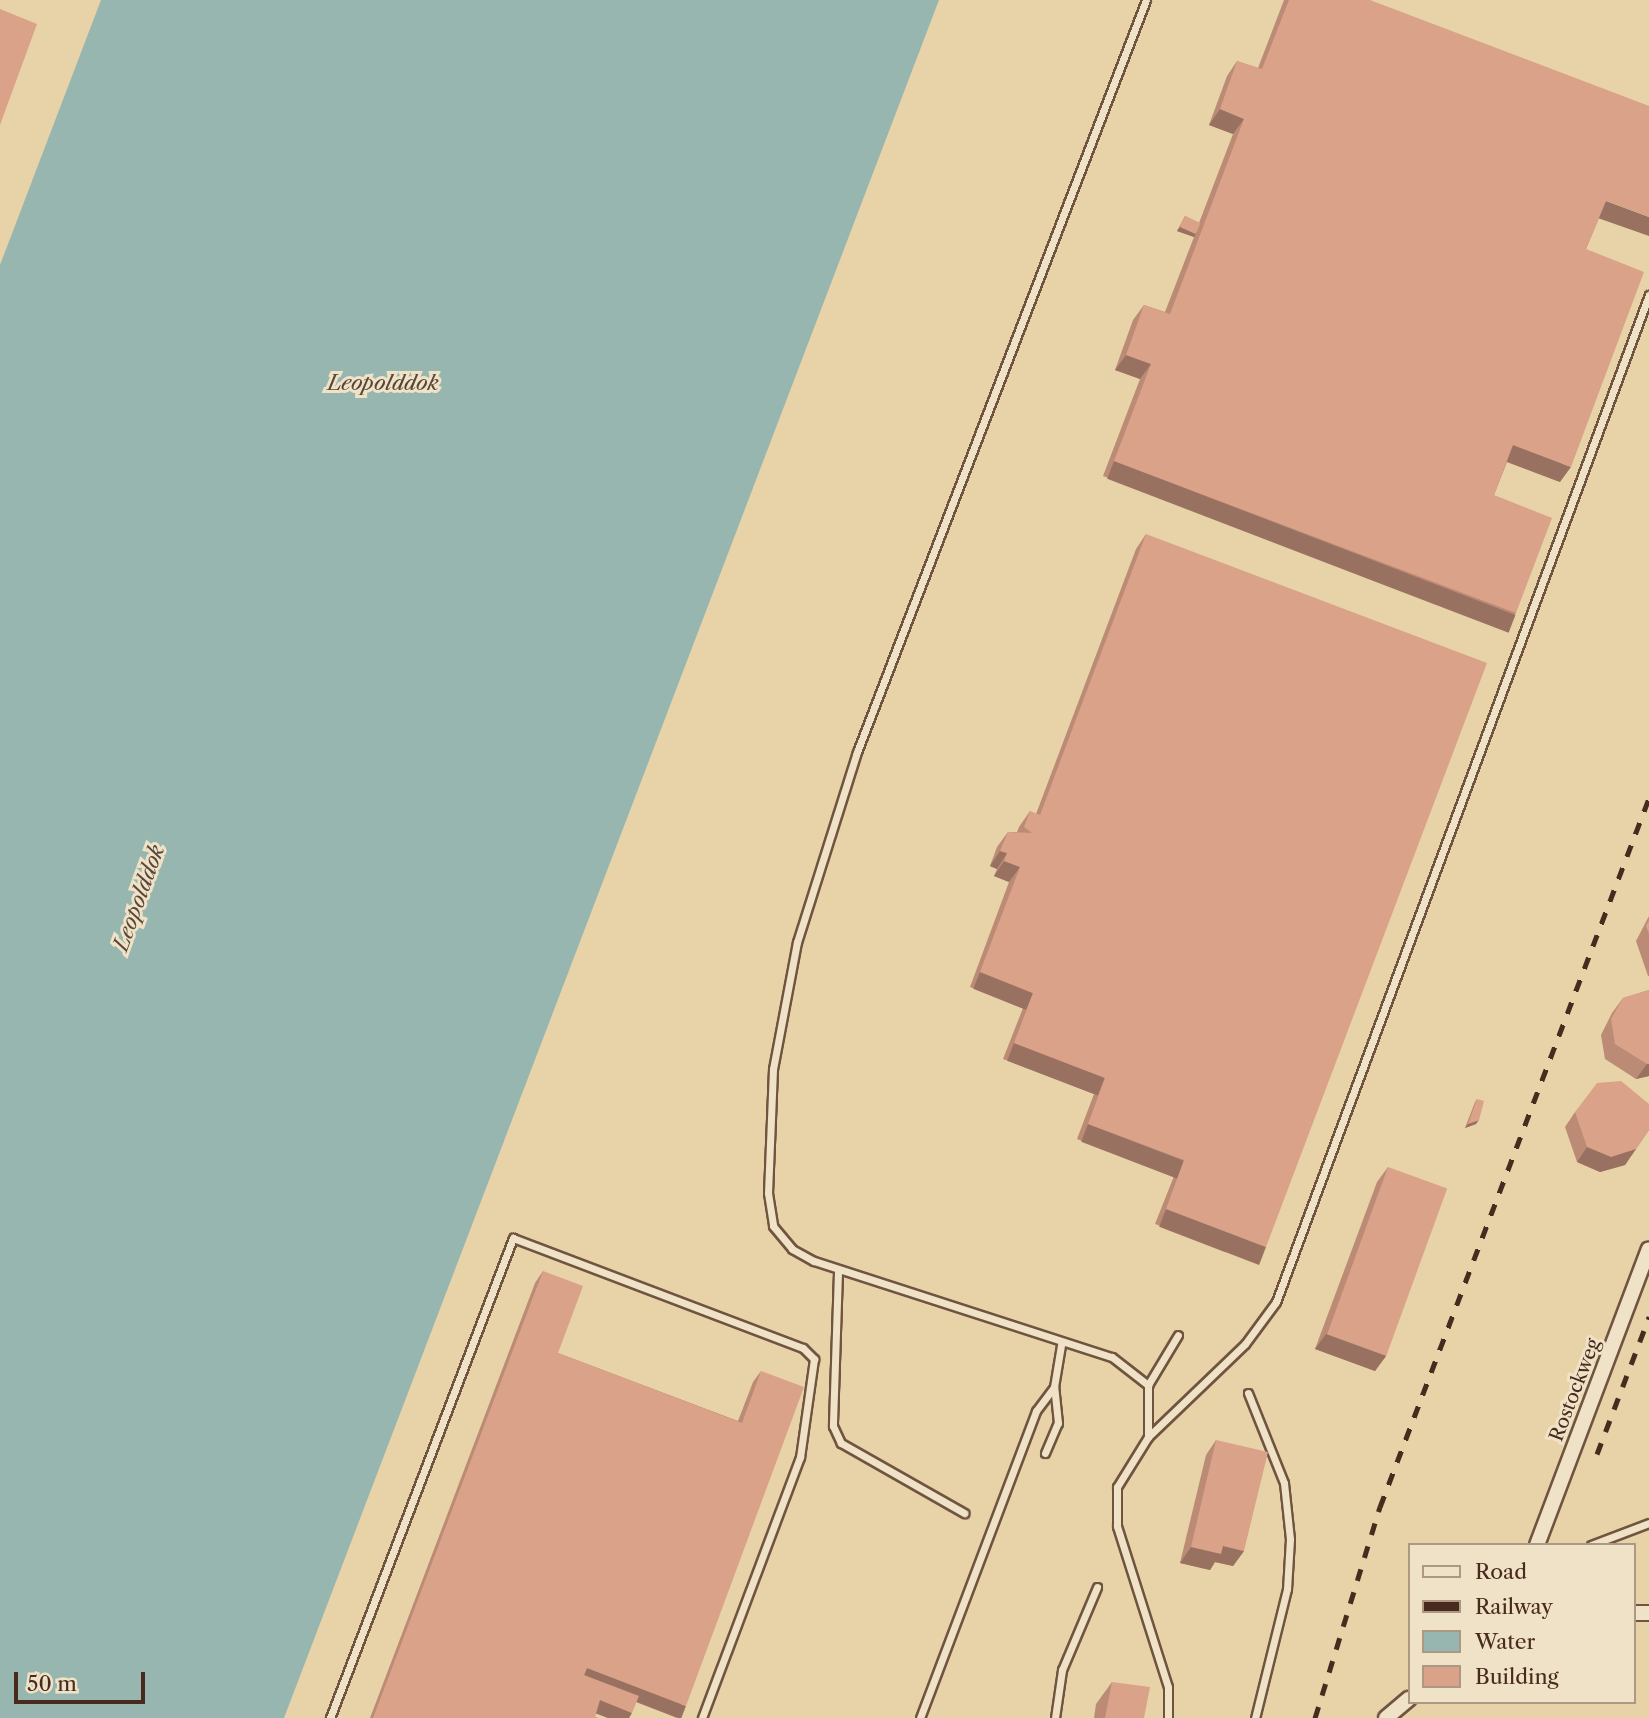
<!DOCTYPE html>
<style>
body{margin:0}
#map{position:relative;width:1649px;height:1718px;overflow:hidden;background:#e7d3a7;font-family:"Libre Caslon Text",serif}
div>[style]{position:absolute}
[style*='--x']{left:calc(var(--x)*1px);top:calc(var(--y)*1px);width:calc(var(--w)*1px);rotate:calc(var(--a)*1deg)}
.water>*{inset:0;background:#98b6b0}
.roads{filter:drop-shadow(2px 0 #705440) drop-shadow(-2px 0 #705440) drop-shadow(0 2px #705440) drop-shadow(0 -2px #705440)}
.service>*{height:7px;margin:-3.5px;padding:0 3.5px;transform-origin:3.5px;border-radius:3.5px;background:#efe2c6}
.minor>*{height:14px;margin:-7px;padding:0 7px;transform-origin:7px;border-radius:7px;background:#efe2c6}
.rail>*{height:5px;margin-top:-2.5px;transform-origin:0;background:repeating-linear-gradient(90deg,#482a1e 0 12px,transparent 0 24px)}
.wall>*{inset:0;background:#bb8b76}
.shaded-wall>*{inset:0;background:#997160;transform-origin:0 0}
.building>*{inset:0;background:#daa289;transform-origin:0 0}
span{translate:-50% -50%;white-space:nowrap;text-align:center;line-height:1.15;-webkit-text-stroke:6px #efe2c6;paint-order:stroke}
.street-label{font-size:19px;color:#482a1e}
.water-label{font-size:21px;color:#58463b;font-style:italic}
.legend{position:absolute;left:1408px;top:1543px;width:228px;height:161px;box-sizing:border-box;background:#efe2c6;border:2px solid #ac9883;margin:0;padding:9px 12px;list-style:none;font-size:21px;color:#482a1e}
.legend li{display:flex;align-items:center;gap:14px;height:35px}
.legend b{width:35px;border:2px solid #ac9883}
.scale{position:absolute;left:14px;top:1672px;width:131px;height:32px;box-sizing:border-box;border:4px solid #482a1e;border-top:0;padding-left:9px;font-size:21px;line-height:24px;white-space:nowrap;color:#482a1e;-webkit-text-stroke:5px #efe2c6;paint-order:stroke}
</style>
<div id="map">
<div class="water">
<i style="clip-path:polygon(101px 0,939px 0,284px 1718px,0 1718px,0 265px)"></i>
</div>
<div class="roads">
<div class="service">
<i style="--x:1146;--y:0;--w:806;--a:111.02"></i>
<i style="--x:857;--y:752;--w:199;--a:107.5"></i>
<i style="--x:797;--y:942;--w:129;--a:100.7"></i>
<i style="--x:773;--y:1069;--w:124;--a:92.3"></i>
<i style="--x:768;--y:1193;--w:33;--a:81"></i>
<i style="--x:773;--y:1226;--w:30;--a:50"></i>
<i style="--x:792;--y:1249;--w:25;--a:29"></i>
<i style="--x:814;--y:1261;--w:313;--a:17.9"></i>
<i style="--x:1112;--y:1357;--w:46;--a:37.9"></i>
<i style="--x:838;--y:1272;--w:154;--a:91.9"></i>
<i style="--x:833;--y:1426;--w:19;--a:65"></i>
<i style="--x:841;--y:1443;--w:142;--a:29.6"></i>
<i style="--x:1248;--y:1393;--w:97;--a:68.2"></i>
<i style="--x:1284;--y:1483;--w:56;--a:83.9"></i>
<i style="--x:1290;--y:1539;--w:50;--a:93.4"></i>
<i style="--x:1287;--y:1589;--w:133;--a:103.9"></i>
<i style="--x:1148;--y:1437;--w:134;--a:-43.8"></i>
<i style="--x:1245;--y:1344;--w:52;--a:-53.6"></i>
<i style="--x:1276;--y:1302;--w:1074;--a:-69.68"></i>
<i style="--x:1045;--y:1453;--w:33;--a:-67"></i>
<i style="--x:1058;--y:1423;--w:36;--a:-96"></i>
<i style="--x:1054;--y:1387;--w:43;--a:-80.5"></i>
<i style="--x:1591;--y:1545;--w:62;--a:-20.8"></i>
<i style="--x:330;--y:1718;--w:514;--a:-69.13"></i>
<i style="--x:513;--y:1238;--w:310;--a:20.8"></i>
<i style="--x:803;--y:1348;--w:16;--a:45"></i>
<i style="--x:814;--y:1359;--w:99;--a:98.1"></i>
<i style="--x:800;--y:1457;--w:279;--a:110.6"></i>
<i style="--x:920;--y:1718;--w:328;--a:-69.3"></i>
<i style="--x:1036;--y:1411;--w:30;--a:-53"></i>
<i style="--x:1055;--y:1718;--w:49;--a:-81.7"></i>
<i style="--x:1062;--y:1670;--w:90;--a:-67.1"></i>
<i style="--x:1168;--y:1718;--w:31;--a:-90"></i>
<i style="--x:1168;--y:1687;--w:169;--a:-107.6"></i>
<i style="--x:1117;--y:1526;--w:39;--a:-90"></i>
<i style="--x:1117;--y:1487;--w:59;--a:-58.2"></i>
<i style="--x:1148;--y:1437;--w:52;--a:-90"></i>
<i style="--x:1148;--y:1385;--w:58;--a:-59"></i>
</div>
<div class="minor">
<i style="--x:1537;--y:1545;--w:316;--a:-69.3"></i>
<i style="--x:1633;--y:1613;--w:16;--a:0"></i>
<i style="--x:1386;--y:1718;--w:30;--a:-40"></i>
</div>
</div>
<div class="rail">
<i style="--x:1597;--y:1454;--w:147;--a:-69.2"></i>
<i style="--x:1315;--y:1718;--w:221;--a:-72.9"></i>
<i style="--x:1380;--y:1507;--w:758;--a:-69.22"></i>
</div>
<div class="wall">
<i style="clip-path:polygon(1284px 0,1370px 0,1599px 218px,1586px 249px,1560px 482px,1507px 462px,1494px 495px,1516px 613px,1505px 629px,1103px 476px,1140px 379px,1115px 370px,1133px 320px,1144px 305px,1165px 312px,1194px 237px,1177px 231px,1185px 216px,1199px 223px,1233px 134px,1209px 125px,1227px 76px,1237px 61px,1258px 68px)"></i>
<i style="clip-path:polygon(1146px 534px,1266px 1247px,1255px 1262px,1155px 1224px,1174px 1176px,1077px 1139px,1094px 1094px,1003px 1059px,1023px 1008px,970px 987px,1009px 882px,994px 876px,997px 869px,990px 866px,997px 847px,1008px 832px,1017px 832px,1019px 827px,1030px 811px,1036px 814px,1136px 549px)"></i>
<i style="clip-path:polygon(1649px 916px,1649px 976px,1648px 976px,1636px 941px)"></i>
<i style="clip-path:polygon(1649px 990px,1649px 1076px,1636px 1079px,1605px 1059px,1601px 1035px,1612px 1013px,1623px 998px)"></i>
<i style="clip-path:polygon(1477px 1099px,1476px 1124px,1465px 1128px,1475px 1102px)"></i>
<i style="clip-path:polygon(1575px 1112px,1649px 1130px,1625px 1165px,1600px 1172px,1577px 1162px,1565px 1127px)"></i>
<i style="clip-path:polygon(1388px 1167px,1386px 1356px,1375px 1371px,1315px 1349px,1377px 1182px)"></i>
<i style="clip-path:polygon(543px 1271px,558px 1353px,738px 1421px,753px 1382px,761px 1371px,677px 1718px,636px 1702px,629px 1718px,608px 1718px,596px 1713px,595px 1717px,598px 1718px,370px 1718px,535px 1283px)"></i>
<i style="clip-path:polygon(1216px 1440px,1244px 1551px,1233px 1566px,1215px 1562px,1210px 1570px,1180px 1563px,1206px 1455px)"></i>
<i style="clip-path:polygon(1112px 1682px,1144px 1718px,1094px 1718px,1096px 1704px)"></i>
</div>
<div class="shaded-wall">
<i style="clip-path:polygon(1220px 109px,1244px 119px,1233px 134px,1209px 125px)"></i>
<i style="clip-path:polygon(1606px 201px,1649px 217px,1649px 236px,1595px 217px)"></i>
<i style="clip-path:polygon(1180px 227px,1196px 234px,1194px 237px,1177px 231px)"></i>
<i style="clip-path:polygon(1126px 355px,1151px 364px,1140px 379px,1115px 370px)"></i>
<i style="clip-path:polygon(1513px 445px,1571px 467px,1560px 482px,1502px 460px)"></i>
<i style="left:1114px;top:461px;width:430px;height:19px;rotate:21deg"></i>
<i style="clip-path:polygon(1000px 851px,1007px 853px,997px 869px,990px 866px)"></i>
<i style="clip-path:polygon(1004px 861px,1020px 867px,1009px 882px,994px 876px)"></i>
<i style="left:980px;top:972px;width:57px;height:18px;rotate:22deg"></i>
<i style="left:1014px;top:1043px;width:97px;height:19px;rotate:21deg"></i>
<i style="clip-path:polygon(1647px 1064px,1649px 1064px,1649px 1076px,1636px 1079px)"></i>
<i style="clip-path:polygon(1479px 1120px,1476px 1124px,1465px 1128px,1468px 1124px)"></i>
<i style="left:1088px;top:1124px;width:103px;height:19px;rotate:21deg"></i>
<i style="clip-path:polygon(1587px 1147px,1636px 1149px,1625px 1165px,1600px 1172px,1577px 1162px)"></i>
<i style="left:1166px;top:1209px;width:107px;height:19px;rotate:21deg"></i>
<i style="clip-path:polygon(1326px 1334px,1386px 1356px,1375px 1371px,1315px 1349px)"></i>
<i style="clip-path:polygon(1223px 1546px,1244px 1551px,1233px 1566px,1215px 1562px,1210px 1570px,1180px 1563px,1191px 1547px)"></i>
<i style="left:587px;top:1668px;width:106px;height:14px;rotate:21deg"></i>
<i style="clip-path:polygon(600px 1700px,632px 1713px,629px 1718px,608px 1718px,592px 1712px)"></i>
</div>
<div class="building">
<i style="clip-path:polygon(1289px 0,1370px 0,1649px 106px,1649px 217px,1606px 201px,1586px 249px,1644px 272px,1571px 467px,1513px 445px,1494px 495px,1552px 518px,1516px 613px,1114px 461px,1151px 364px,1126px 355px,1144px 305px,1170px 314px,1244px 119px,1220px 109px,1237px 61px,1262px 69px)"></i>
<i style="clip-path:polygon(0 9px,37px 24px,0 125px)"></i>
<i style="left:1185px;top:216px;width:17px;height:12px;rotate:24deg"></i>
<i style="clip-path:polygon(1146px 534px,1487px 663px,1266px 1247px,1166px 1209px,1184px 1160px,1088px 1124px,1105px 1078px,1014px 1043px,1033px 993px,980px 972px,1020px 867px,1004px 861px,1007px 853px,1000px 851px,1008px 832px,1032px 833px,1024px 827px,1030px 811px,1040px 815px)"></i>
<i style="clip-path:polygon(1649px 920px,1649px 934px,1646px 926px)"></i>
<i style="clip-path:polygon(1649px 990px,1649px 1064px,1647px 1064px,1615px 1044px,1611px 1019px,1623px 998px)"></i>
<i style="clip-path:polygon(1621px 1081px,1649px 1104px,1649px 1130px,1636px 1149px,1611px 1157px,1587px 1147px,1575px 1112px,1597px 1083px)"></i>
<i style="clip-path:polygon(1477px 1099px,1484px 1101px,1479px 1120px,1468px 1124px)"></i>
<i style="left:1388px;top:1167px;width:63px;height:178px;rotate:20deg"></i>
<i style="clip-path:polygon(543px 1271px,583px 1286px,558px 1353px,742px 1423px,761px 1371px,804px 1387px,686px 1706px,587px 1668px,584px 1675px,639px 1696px,632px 1713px,600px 1700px,595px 1717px,598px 1718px,373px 1718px)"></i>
<i style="clip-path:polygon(1216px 1440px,1268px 1452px,1244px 1551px,1223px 1546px,1221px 1554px,1191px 1547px)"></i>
<i style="clip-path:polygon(1112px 1682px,1150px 1687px,1144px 1718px,1105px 1718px)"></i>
</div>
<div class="street-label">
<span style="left:1575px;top:1390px;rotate:-69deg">Rostockweg</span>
</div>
<div class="water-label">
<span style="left:383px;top:383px">Leopolddok</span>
<span style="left:139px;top:898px;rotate:-70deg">Leopolddok</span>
</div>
<ul class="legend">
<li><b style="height:9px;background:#efe2c6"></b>Road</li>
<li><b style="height:9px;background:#482a1e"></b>Railway</li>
<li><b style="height:19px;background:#98b6b0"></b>Water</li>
<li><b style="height:19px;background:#daa289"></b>Building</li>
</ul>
<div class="scale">50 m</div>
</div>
